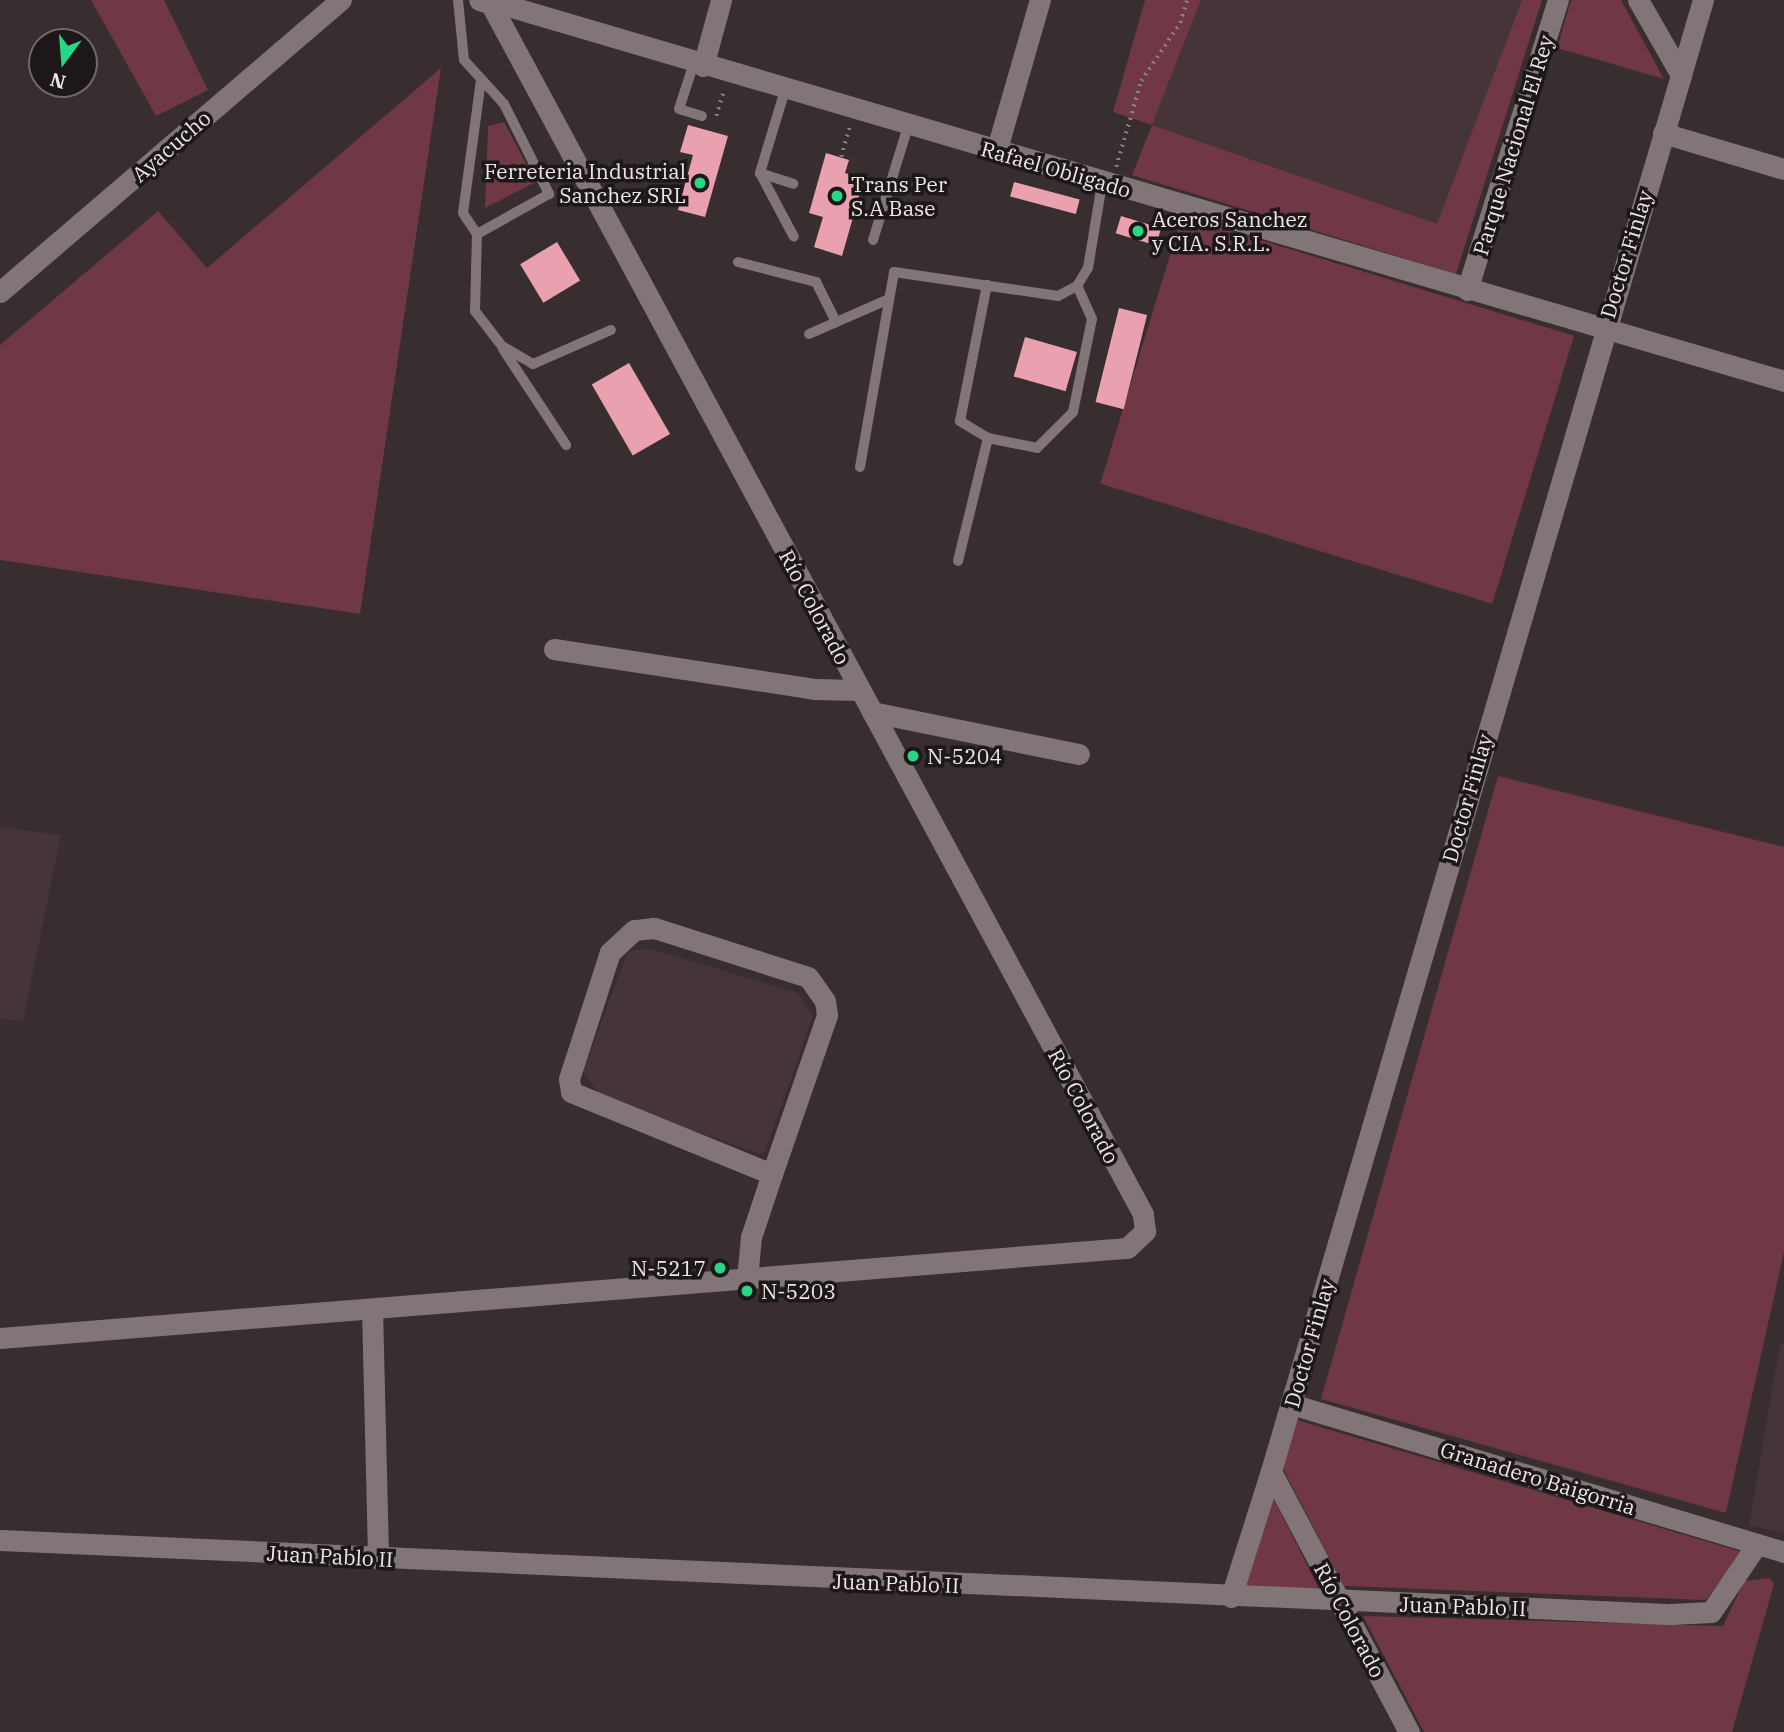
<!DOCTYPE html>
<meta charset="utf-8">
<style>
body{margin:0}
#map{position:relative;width:1784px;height:1732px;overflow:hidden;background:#382d2f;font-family:"IBM Plex Serif",serif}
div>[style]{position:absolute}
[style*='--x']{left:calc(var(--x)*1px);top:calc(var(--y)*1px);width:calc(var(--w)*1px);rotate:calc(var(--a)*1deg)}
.built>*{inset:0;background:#463538}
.green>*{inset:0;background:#703745;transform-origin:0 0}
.building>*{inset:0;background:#eaa1af;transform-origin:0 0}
.path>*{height:3.5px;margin-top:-1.75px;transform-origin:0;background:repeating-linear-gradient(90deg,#8b8183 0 2px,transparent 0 7px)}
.lane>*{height:10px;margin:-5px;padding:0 5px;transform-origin:5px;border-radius:5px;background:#827577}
.street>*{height:21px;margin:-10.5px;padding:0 10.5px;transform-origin:10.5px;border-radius:10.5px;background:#827577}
.secondary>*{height:21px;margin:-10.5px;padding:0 10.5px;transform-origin:10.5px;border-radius:10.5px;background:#827577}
.dots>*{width:19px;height:19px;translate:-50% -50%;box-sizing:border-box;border:4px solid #1c1718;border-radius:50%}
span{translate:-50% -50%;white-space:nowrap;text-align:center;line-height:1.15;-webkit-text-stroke:7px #1c1718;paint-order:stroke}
.street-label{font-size:21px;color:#ede5e6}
.poi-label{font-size:21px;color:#ede5e6}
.right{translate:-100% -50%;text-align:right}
.left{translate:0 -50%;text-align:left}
.north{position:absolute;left:28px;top:28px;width:70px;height:70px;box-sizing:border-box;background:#1c1718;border:2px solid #70696a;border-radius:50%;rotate:196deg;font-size:19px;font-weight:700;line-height:28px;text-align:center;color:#ede5e6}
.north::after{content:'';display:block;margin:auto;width:24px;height:32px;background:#26d886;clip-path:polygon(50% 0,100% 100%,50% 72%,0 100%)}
</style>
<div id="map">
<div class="built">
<i style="clip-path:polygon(1201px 0,1522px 0,1438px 225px,1152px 125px)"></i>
<i style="clip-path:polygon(0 827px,61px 835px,23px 1021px,0 1019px)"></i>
<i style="clip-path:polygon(648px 948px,798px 993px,813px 1016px,764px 1155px,602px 1099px,583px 1071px,628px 952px)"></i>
<i style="clip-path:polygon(1780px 1344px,1784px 1344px,1784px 1533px,1749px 1525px)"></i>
</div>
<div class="green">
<i style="clip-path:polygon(91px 0,164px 0,208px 90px,156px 116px)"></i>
<i style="clip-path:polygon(1145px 0,1201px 0,1152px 125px,1437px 224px,1522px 0,1542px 0,1456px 274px,1132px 175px,1152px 125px,1113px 112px)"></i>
<i style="clip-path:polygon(1571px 0,1621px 0,1664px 79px,1557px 48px)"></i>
<i style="clip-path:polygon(441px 68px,360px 614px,0 560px,0 345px,158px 211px,207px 268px)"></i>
<i style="clip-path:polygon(504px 122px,536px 182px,485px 208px,488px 126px)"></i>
<i style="left:1182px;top:216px;width:410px;height:280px;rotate:17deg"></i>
<i style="clip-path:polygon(1498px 776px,1784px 847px,1784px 1252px,1726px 1513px,1321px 1399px)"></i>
<i style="clip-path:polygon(1297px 1420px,1742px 1552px,1706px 1600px,1344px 1586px,1283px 1469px)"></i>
<i style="clip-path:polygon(1272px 1496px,1319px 1588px,1243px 1588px)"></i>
<i style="clip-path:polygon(1769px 1578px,1774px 1584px,1732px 1732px,1424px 1732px,1363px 1616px,1723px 1626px,1744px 1581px)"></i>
</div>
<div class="building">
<i style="clip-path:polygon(688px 125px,728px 136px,705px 217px,678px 210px,693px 155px,680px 152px)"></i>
<i style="clip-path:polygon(826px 153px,849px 160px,845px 173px,864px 179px,842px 256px,814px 247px,823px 217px,809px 213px)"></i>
<i style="left:1014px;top:182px;width:68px;height:15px;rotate:15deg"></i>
<i style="left:1121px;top:216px;width:42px;height:18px;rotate:17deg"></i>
<i style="left:557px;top:242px;width:45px;height:43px;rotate:59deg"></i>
<i style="left:1119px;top:308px;width:29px;height:97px;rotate:14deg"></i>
<i style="left:1025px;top:337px;width:54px;height:41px;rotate:16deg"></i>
<i style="left:629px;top:363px;width:82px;height:43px;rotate:60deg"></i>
</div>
<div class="path">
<i style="--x:716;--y:116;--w:27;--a:-73"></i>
<i style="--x:841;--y:157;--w:32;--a:-74"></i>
<i style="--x:1116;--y:167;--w:90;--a:-73.8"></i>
<i style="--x:1141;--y:81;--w:70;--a:-56.1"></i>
<i style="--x:1180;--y:23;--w:24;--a:-73"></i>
</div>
<div class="lane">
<i style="--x:458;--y:0;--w:60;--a:84.3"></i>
<i style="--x:464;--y:60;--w:59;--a:47.7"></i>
<i style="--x:504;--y:104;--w:101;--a:63.4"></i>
<i style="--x:549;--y:194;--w:82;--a:150.9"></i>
<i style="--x:477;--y:234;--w:25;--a:-124"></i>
<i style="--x:463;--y:213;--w:135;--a:-82.3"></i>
<i style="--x:694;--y:63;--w:48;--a:108.1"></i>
<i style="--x:679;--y:109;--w:24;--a:17"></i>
<i style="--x:785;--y:90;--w:87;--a:106.8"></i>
<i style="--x:760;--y:173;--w:35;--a:18"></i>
<i style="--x:760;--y:173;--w:72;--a:62"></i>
<i style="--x:477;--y:234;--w:77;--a:91.5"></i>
<i style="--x:475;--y:311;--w:44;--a:52.4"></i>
<i style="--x:502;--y:346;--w:36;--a:30"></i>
<i style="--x:533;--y:364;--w:85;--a:-23.6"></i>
<i style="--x:873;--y:240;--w:119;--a:-72.9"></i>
<i style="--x:738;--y:262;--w:81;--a:14.4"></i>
<i style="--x:816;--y:282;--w:45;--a:63.4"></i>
<i style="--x:809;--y:334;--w:87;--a:-23.6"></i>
<i style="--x:503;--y:349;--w:115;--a:56.7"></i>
<i style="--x:988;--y:438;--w:50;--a:11.5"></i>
<i style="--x:1037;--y:448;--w:51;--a:-45"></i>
<i style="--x:1073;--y:412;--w:95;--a:-78.5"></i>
<i style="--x:1092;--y:319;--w:36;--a:-114"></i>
<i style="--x:860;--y:467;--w:198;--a:-80.1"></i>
<i style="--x:894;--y:272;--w:166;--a:8.3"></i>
<i style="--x:1058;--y:296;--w:21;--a:-28"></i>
<i style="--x:1077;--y:286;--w:21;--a:-59"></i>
<i style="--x:1088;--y:268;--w:86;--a:-80.6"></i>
<i style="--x:958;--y:561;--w:127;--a:-76.3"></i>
<i style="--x:988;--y:438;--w:33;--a:-149"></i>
<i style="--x:960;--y:421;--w:139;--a:-78.8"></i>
</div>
<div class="street">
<i style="--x:703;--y:66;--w:68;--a:-74.7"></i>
<i style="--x:1681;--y:75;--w:78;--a:-73.7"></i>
<i style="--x:1663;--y:133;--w:126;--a:16.6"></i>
<i style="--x:996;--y:152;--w:158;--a:-73.9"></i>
<i style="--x:1467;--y:290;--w:304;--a:-72.6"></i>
<i style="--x:0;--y:292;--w:449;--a:-40.6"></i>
<i style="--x:554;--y:649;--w:263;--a:8.7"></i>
<i style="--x:814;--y:689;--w:46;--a:1.2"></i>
<i style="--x:872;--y:712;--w:211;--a:11.5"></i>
<i style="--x:747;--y:1279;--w:42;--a:-84.6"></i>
<i style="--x:751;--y:1237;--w:66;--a:-71.6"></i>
<i style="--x:772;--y:1174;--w:168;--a:-70.9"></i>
<i style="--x:827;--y:1015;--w:14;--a:-98"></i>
<i style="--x:825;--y:1001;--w:29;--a:-125"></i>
<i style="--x:808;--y:977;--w:162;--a:-162.3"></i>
<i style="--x:654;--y:928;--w:20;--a:174"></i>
<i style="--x:634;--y:930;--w:33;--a:137"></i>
<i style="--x:610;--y:952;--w:133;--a:107.9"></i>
<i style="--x:569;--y:1079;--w:13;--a:81"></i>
<i style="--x:571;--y:1092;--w:217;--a:22.2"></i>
<i style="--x:372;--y:1309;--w:250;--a:88.6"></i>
<i style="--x:0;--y:1338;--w:1131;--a:-4.57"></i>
<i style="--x:1127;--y:1248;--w:25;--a:-43"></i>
<i style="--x:1145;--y:1231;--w:17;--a:-97"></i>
<i style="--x:1143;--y:1214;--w:1376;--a:-118.33"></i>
<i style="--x:490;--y:3;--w:11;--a:-165"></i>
<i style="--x:1291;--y:1404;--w:515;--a:16.71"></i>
<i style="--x:0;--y:1540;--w:1673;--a:2.54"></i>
<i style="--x:1671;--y:1614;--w:40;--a:-2.9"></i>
<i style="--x:1711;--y:1612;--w:82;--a:-55.9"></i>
<i style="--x:1231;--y:1597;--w:132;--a:-72.4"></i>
</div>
<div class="secondary">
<i style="--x:488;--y:0;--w:1351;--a:16.38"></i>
<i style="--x:1409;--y:1732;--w:295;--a:-117.9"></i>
<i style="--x:1271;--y:1471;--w:1455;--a:-73.63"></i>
<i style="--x:1681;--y:75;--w:86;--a:-119.8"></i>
</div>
<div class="dots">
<i style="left:700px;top:183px;background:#26d886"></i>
<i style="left:837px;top:196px;background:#26d886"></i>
<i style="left:1138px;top:231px;background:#26d886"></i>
<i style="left:913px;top:756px;background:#26d886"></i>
<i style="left:720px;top:1268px;background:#26d886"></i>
<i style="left:747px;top:1291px;background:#26d886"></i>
</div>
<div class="street-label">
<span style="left:1513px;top:145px;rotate:-73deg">Parque Nacional El Rey</span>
<span style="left:171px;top:146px;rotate:-41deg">Ayacucho</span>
<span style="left:1056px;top:169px;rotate:16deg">Rafael Obligado</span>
<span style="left:1626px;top:254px;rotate:-73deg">Doctor Finlay</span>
<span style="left:815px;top:607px;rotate:62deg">Río Colorado</span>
<span style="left:1467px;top:798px;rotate:-74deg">Doctor Finlay</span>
<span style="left:1084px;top:1106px;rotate:62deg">Río Colorado</span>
<span style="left:1309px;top:1343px;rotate:-74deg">Doctor Finlay</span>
<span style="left:1538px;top:1478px;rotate:17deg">Granadero Baigorria</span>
<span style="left:330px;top:1556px;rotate:3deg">Juan Pablo II</span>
<span style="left:896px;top:1583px;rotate:2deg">Juan Pablo II</span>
<span style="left:1463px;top:1606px;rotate:2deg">Juan Pablo II</span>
<span style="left:1350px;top:1620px;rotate:62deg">Río Colorado</span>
</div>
<div class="poi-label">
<span class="right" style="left:686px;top:183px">Ferreteria Industrial<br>Sanchez SRL</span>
<span class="left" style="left:851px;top:196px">Trans Per<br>S.A Base</span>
<span class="left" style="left:1152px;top:231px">Aceros Sanchez<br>y CIA. S.R.L.</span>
<span class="left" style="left:927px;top:756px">N-5204</span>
<span class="right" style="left:706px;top:1268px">N-5217</span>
<span class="left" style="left:761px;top:1291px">N-5203</span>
</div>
<div class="north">N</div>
</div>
